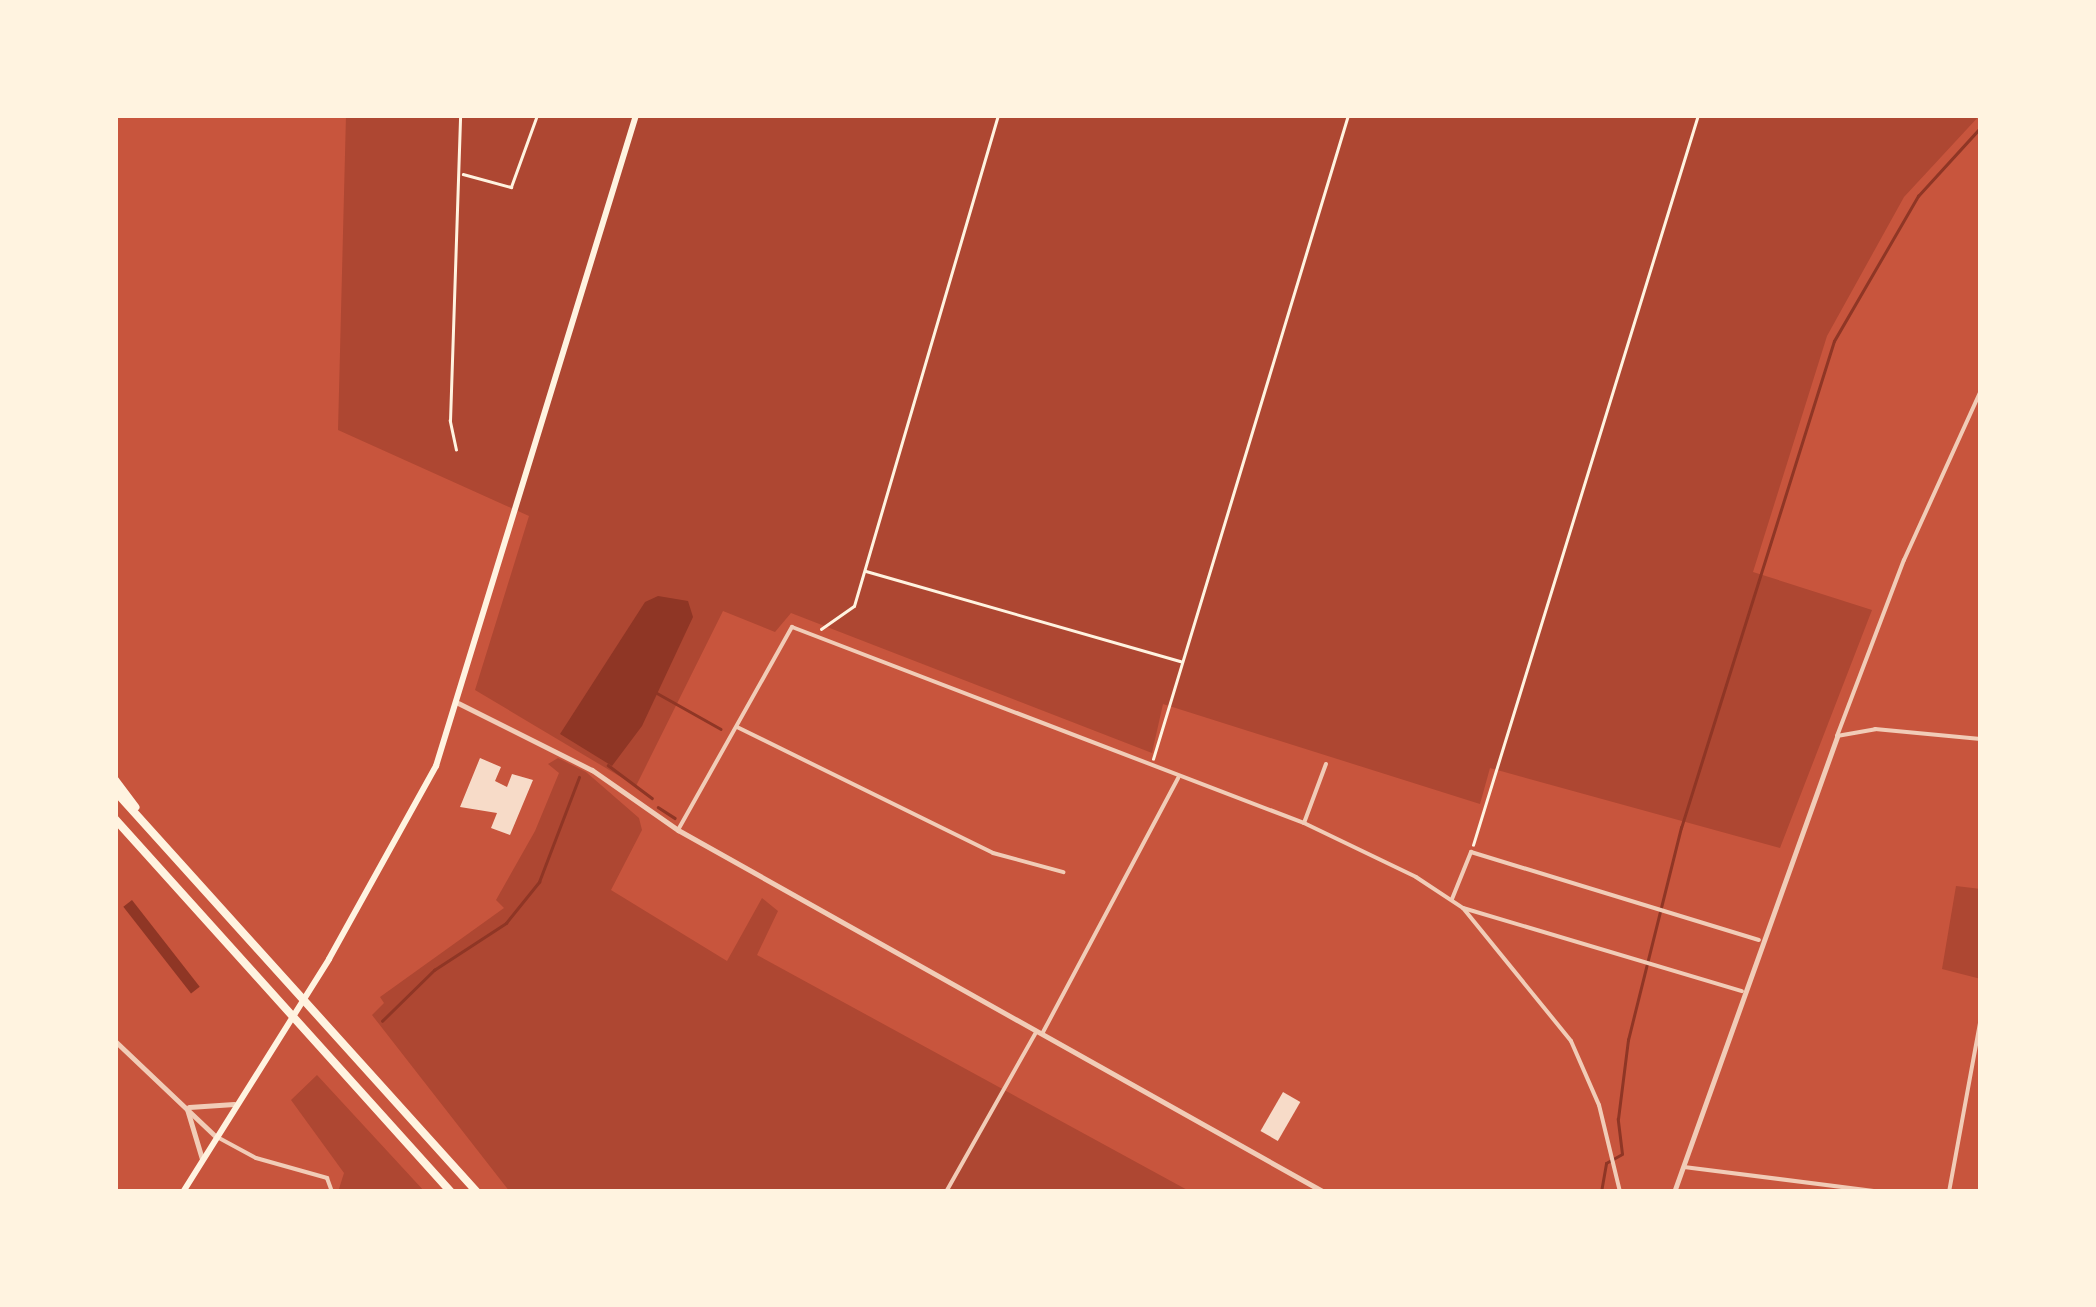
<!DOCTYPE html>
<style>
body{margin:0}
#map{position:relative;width:2096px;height:1307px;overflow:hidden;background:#c8553d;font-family:"Space Grotesk",sans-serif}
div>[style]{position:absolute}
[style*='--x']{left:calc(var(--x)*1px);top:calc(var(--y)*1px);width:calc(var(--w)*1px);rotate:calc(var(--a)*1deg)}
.green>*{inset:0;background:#ae4732}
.water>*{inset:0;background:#8f3625;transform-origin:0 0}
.stream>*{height:2.5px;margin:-1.25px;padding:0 1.25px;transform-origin:1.25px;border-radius:1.25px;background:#8f3625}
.building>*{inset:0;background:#f7dbc8;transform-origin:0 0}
.path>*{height:2.5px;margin:-1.25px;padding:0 1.25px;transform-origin:1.25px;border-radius:1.25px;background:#fff3e0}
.minor>*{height:4px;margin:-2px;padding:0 2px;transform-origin:2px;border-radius:2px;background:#f1ccb7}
.tertiary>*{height:5px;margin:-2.5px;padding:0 2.5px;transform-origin:2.5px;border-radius:2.5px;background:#f1ccb7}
.secondary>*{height:6px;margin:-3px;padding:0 3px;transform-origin:3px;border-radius:3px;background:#fff3e0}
.motorway>*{height:8px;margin:-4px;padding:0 4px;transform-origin:4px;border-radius:4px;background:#fff3e0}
span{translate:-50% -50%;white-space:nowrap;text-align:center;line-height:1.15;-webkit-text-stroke:8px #fff3e0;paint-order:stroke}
.frame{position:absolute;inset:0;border:118px solid #fff3e0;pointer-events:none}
</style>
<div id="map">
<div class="green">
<i style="clip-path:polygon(346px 115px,1980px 115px,1904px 197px,1827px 336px,1753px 572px,1872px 610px,1780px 848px,1490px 768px,1480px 804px,1163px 704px,1152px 753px,791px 613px,775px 632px,723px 611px,636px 786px,475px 690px,529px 516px,338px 430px)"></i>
<i style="clip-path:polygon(558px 758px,586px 772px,639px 818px,642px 830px,611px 890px,727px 961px,762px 898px,778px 911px,757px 955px,1191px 1192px,510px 1192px,372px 1015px,384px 1003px,380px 997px,504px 908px,496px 900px,535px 831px,559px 773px,548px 764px)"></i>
<i style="clip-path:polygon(1956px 886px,1981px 889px,1981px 979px,1942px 969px)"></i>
<i style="clip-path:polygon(317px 1075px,425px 1192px,338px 1192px,344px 1173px,291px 1100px)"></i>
</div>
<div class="water">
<i style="clip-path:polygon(658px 596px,688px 601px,693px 617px,642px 726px,612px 766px,560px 734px,645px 602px)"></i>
<i style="left:132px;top:900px;width:110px;height:11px;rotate:52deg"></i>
</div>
<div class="stream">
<i style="--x:657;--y:693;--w:73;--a:29.4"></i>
<i style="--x:608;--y:765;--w:55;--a:36.9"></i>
<i style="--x:658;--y:807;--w:20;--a:33"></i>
<i style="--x:382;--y:1021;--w:73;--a:-44.4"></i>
<i style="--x:434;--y:970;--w:86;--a:-33.1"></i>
<i style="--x:506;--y:923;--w:53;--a:-51.2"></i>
<i style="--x:539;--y:882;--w:112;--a:-69.1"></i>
<i style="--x:1601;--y:1192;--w:29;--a:-80"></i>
<i style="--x:1606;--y:1163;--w:18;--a:-29"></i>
<i style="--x:1622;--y:1154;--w:35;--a:-97"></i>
<i style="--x:1618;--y:1119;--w:80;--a:-82.8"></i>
<i style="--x:1628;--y:1040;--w:219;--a:-76"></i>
<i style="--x:1681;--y:828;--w:510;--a:-72.56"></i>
<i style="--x:1834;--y:341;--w:168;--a:-59.9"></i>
<i style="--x:1918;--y:196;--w:93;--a:-47.6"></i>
</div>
<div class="building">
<i style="clip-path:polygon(480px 758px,501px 767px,495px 781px,507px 787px,512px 774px,533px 780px,510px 835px,491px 828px,497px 813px,460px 807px)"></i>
<i style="left:1283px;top:1092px;width:20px;height:45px;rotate:30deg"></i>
</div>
<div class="path">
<i style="--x:463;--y:174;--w:50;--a:15.2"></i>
<i style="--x:511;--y:187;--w:77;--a:-70.1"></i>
<i style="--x:456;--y:450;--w:30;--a:-102"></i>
<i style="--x:450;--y:421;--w:306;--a:-88.1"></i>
<i style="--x:866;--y:571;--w:327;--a:16"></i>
<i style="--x:821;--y:629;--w:40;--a:-34.9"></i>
<i style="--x:854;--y:606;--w:512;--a:-73.65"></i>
<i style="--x:1153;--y:759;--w:673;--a:-73.15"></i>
<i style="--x:1473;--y:845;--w:764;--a:-72.87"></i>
</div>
<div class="minor">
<i style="--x:737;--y:727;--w:285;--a:26.2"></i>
<i style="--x:993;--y:853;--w:73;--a:15.2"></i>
<i style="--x:1837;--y:736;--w:188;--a:-69.2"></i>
<i style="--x:1904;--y:560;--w:187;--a:-65.6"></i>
<i style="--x:1837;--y:736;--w:39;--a:-10"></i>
<i style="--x:1875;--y:729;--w:106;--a:5.4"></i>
<i style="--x:1304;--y:823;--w:63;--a:-69.6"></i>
<i style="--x:678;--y:830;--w:233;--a:-60.7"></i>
<i style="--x:792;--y:627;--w:548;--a:20.95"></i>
<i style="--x:1304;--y:823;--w:124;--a:25.7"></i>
<i style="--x:1416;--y:877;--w:56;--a:33.4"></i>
<i style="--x:1463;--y:908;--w:291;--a:16.6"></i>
<i style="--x:1452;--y:899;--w:51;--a:-68"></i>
<i style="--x:1471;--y:852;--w:301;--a:17"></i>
<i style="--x:1463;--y:908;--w:171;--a:50.9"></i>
<i style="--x:1571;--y:1041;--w:70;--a:66.4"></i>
<i style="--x:1599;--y:1105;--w:89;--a:76.4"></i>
<i style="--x:1042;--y:1034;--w:290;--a:-62"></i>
<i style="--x:219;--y:1138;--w:42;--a:28.4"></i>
<i style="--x:256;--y:1158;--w:74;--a:15.7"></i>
<i style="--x:327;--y:1178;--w:15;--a:70"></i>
<i style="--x:1684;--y:1167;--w:201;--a:7.2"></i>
<i style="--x:946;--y:1192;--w:184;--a:-60.6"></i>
<i style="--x:1949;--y:1192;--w:178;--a:-79.6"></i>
</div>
<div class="tertiary">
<i style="--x:458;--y:703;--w:150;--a:26.6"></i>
<i style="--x:592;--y:770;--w:105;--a:34.9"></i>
<i style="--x:678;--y:830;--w:741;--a:29.27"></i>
<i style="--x:115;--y:1041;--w:138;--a:43.5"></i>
<i style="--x:189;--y:1107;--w:45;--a:-3.8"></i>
<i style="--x:187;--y:1109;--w:52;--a:73.3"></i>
<i style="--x:1674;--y:1192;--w:484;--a:-70.3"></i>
</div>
<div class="secondary">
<i style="--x:183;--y:1192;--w:275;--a:-57.9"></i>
<i style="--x:329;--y:959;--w:221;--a:-61"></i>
<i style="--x:436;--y:766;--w:681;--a:-72.92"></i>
</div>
<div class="motorway">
<i style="--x:115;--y:780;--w:34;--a:53"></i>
<i style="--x:115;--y:791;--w:540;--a:47.93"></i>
<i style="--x:115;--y:819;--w:502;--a:47.99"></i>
</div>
<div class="frame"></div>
</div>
